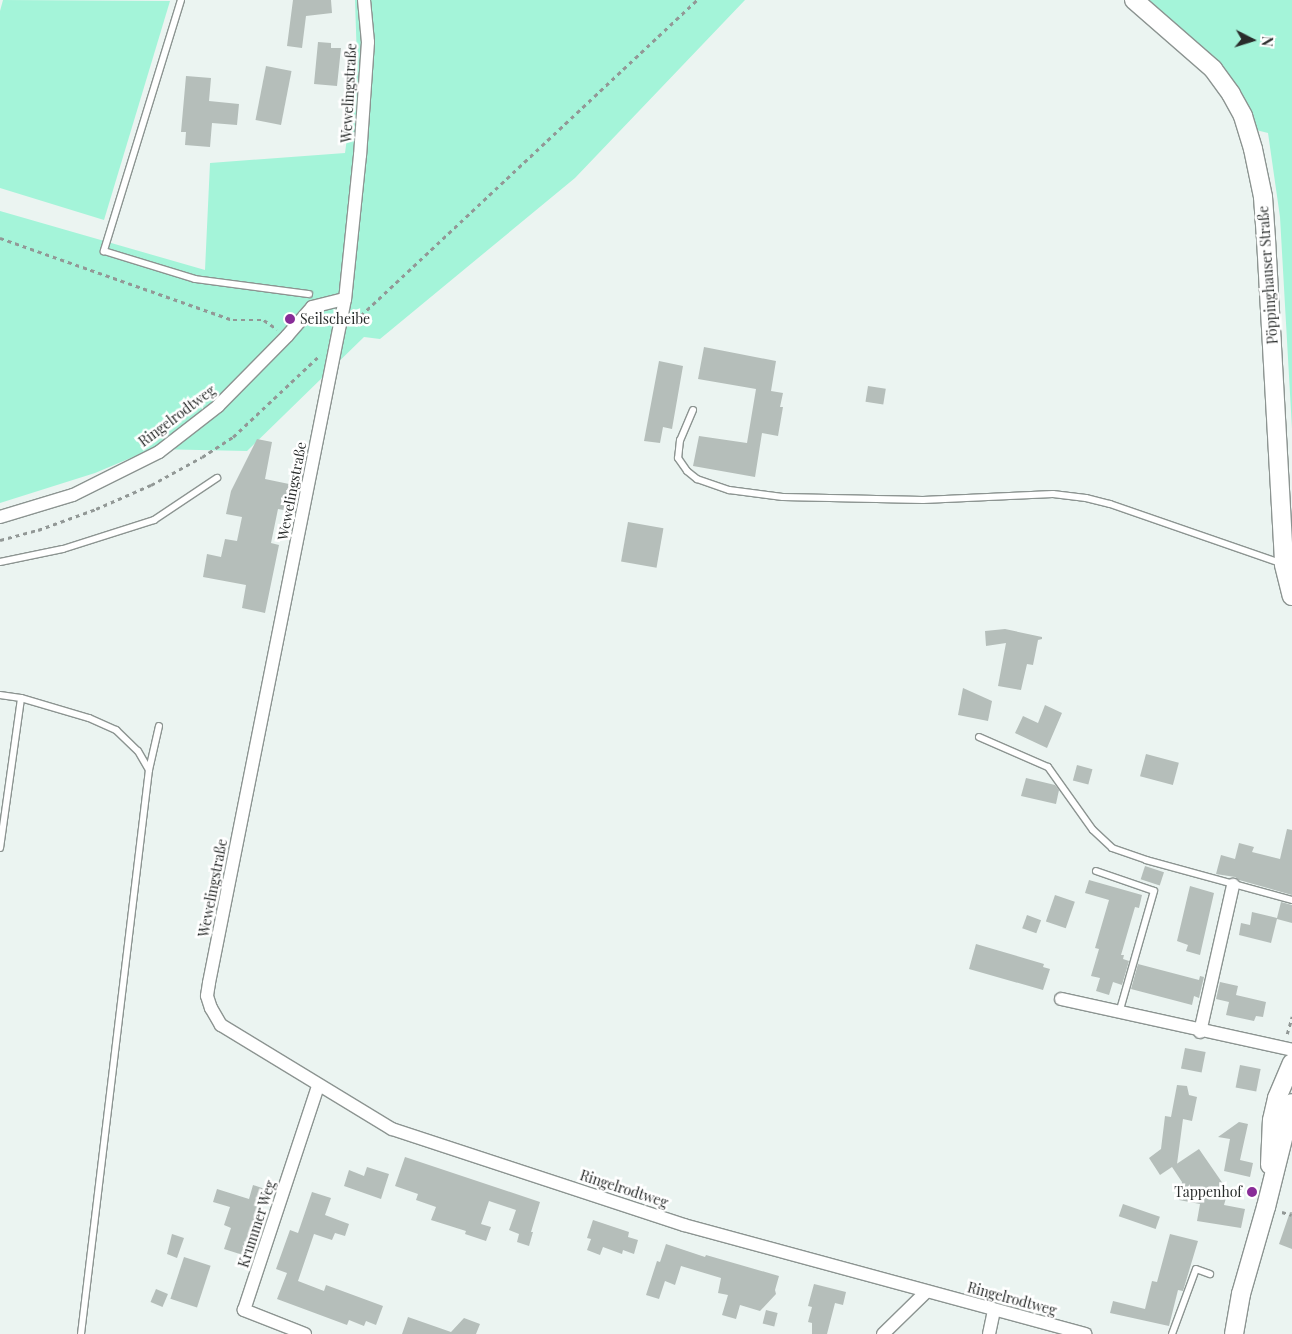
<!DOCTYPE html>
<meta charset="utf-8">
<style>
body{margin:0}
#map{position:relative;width:1292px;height:1334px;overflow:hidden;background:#ebf4f1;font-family:"Playfair Display",serif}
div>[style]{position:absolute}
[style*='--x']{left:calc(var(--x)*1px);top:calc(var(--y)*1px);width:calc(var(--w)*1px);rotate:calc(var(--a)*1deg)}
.green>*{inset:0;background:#a4f4d9}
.building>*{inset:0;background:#b5beba;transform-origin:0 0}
.path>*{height:2.5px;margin-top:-1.25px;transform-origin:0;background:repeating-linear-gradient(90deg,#929896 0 4px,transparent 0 8px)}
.roads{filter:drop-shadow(1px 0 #8c9491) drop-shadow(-1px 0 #8c9491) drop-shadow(0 1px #8c9491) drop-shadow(0 -1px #8c9491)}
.service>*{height:6px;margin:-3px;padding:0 3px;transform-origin:3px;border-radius:3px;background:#fff}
.minor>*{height:12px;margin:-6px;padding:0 6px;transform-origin:6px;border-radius:6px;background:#fff}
.secondary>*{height:18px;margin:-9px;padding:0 9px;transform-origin:9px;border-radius:9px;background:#fff}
.dots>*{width:14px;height:14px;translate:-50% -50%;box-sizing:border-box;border:2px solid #fff;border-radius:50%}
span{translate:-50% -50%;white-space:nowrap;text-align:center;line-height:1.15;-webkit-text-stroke:5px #fff;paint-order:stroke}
.street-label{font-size:14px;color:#292c2b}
.poi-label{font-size:14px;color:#292c2b}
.left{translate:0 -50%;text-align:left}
.right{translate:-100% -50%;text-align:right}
.north{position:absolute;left:1227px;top:15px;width:50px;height:50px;-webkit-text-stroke:4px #fff;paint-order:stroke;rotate:95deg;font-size:14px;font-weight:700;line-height:20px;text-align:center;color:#292c2b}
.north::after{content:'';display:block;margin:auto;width:18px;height:22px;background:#292c2b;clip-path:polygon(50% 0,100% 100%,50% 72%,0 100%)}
</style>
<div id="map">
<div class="green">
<i style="clip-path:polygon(3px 0,170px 1px,104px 220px,0 188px,0 11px)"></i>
<i style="clip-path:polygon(355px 0,745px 0,575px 178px,380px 339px,364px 337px,247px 451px,152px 449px,95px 473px,0 503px,0 211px,205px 270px,210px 163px,345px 153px,357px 61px)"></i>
<i style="clip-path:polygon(1147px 0,1292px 0,1292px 429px,1280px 217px,1268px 133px,1256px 130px)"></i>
</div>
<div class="building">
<i style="clip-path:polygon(293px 0,331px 0,332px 13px,306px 16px,302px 48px,287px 46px)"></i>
<i style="clip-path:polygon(318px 42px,331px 43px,331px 48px,341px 48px,337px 86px,314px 84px)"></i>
<i style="left:266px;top:66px;width:26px;height:55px;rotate:11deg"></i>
<i style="clip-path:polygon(186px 76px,211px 78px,209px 101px,239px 104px,237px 125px,212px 123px,210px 147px,185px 145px,186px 132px,181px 132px)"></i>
<i style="clip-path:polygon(704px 347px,776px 361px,771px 391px,783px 393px,780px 407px,783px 407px,778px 436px,762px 433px,755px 477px,693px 466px,699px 436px,747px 443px,756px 389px,698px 379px)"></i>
<i style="clip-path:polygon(659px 361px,683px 366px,672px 429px,663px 427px,660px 443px,644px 441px)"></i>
<i style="left:868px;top:386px;width:18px;height:16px;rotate:9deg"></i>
<i style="clip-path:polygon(257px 439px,272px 442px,265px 479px,289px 484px,284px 510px,278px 509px,271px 543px,279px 545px,265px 613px,242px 608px,246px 585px,203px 577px,207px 554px,221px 557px,225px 539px,237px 541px,242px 517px,226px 514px,231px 491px)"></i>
<i style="left:628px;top:522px;width:36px;height:40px;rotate:10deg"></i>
<i style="clip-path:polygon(1005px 629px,1042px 637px,1042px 639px,1038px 640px,1033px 665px,1027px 664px,1021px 690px,998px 686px,1006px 643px,986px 646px,985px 631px)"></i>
<i style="clip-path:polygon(963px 688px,992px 701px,988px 721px,958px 715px)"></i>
<i style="clip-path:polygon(1045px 705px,1062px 713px,1047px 748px,1015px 733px,1023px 716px,1038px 723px)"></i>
<i style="left:1146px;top:754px;width:34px;height:23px;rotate:15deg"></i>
<i style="left:1077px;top:765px;width:16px;height:16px;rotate:15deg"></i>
<i style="clip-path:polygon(1026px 778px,1055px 785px,1059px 790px,1056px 804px,1021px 796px)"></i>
<i style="clip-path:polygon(1287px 829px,1292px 830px,1292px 895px,1239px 880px,1235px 877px,1216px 874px,1221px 855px,1235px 859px,1239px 843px,1254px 847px,1252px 852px,1280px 859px)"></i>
<i style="left:1145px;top:866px;width:20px;height:14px;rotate:18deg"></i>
<i style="clip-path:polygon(1089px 880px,1142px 895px,1139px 908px,1135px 907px,1121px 955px,1124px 955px,1123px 959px,1129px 961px,1122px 985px,1113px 982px,1109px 995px,1096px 991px,1100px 978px,1091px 976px,1099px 949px,1095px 948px,1109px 900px,1085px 893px)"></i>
<i style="clip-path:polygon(1190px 886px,1214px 893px,1200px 955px,1186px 951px,1188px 945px,1177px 941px)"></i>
<i style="left:1055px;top:895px;width:21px;height:28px;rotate:19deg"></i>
<i style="clip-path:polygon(1281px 902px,1292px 905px,1292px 923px,1277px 919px,1271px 943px,1239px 935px,1241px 923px,1250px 925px,1252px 912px,1277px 918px)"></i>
<i style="left:1027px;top:915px;width:15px;height:14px;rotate:20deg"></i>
<i style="clip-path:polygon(976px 944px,1044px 964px,1043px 967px,1050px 969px,1043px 990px,969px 969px)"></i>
<i style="clip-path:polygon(1138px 964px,1199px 980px,1200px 976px,1204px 977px,1199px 998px,1194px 996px,1192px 1005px,1131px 989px)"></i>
<i style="clip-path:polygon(1220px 982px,1238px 986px,1236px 995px,1266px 1002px,1263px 1017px,1256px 1016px,1254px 1021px,1226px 1015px,1229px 1002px,1216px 999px)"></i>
<i style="left:1185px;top:1048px;width:21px;height:21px;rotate:11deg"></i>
<i style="left:1240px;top:1065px;width:21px;height:23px;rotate:11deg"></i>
<i style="clip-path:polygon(1177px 1085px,1187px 1086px,1189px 1095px,1197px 1097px,1192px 1121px,1183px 1119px,1177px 1164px,1172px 1167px,1199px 1149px,1228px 1191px,1224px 1205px,1245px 1209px,1241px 1228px,1197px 1221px,1200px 1204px,1179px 1200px,1182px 1182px,1172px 1167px,1160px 1175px,1149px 1158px,1161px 1149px,1165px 1116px,1171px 1117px)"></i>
<i style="clip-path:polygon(1239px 1122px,1248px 1124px,1240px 1160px,1253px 1163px,1250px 1177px,1224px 1171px,1230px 1139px,1218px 1137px)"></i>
<i style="clip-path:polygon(405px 1157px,540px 1202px,531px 1232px,533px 1232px,529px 1246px,517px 1242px,519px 1234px,509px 1230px,516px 1210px,489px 1201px,481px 1224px,491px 1227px,486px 1241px,465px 1234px,466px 1231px,431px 1220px,436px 1207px,416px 1200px,418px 1194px,395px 1186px)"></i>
<i style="clip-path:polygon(367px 1167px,389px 1174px,381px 1199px,344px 1186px,349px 1170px,364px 1176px)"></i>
<i style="clip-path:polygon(253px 1185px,265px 1189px,243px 1255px,224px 1249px,231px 1228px,224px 1225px,230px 1207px,213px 1202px,217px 1189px,249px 1199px)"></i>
<i style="clip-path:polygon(312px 1192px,331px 1198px,325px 1215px,349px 1224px,345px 1236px,335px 1233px,332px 1240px,314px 1234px,298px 1281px,324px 1291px,326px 1285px,383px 1306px,376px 1325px,366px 1321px,364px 1326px,349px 1320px,347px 1325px,277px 1299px,287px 1273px,276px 1269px,290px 1230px,298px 1233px)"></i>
<i style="left:1123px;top:1204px;width:39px;height:13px;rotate:19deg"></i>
<i style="clip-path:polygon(1290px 1212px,1292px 1212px,1292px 1249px,1279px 1244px)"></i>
<i style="clip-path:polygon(593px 1220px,629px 1232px,628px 1237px,638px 1240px,634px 1254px,623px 1250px,622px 1254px,603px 1247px,600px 1255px,587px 1250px,591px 1239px,587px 1238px)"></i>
<i style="clip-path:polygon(172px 1234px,184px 1238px,177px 1258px,167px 1254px)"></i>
<i style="clip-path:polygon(1170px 1234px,1198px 1241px,1183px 1291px,1178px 1290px,1169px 1326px,1110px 1313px,1113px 1301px,1145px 1309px,1152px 1281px,1157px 1282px)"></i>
<i style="clip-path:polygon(666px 1244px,705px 1257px,706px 1255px,779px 1276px,775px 1290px,776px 1294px,760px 1311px,740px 1305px,736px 1319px,722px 1315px,728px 1295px,718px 1293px,721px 1278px,681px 1266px,675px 1285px,665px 1281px,659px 1299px,646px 1295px,657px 1261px,660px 1262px)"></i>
<i style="left:184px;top:1257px;width:28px;height:44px;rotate:18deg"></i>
<i style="clip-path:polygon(814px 1284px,846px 1292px,843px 1305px,835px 1303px,827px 1334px,812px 1334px,812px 1323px,808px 1322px,812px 1307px,808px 1306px)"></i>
<i style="left:156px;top:1289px;width:13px;height:14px;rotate:23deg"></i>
<i style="left:766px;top:1310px;width:12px;height:14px;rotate:14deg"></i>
<i style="clip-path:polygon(408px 1317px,451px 1332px,464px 1318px,480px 1324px,476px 1334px,402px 1334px)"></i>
</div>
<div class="path">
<i style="--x:0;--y:238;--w:247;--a:19.4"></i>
<i style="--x:233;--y:320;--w:31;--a:0"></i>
<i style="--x:264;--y:320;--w:16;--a:35"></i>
<i style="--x:355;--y:321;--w:469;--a:-43.2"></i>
<i style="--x:0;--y:540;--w:39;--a:-15"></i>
<i style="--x:38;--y:530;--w:62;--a:-19.9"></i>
<i style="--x:96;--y:509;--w:60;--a:-23.6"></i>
<i style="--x:151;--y:485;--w:58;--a:-28.8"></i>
<i style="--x:202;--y:457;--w:37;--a:-33"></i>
<i style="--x:233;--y:437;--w:120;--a:-43.3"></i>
<i style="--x:1287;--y:1034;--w:18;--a:-74"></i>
<i style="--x:1282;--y:1212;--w:10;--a:17"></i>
</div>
<div class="roads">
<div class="service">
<i style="--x:181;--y:0;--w:263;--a:107.1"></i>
<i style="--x:104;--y:251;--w:95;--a:17.1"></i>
<i style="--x:195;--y:279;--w:115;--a:7.5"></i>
<i style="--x:693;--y:410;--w:33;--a:113"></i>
<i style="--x:680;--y:440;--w:18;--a:96"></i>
<i style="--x:678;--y:458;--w:16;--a:55"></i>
<i style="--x:687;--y:471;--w:13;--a:39"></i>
<i style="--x:697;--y:479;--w:34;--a:19"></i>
<i style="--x:729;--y:490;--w:54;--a:7.4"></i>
<i style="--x:783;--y:497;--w:140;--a:1.2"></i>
<i style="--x:923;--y:500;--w:130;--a:-2.6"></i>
<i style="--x:1053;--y:494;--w:33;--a:7"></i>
<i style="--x:1086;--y:498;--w:25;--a:14"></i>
<i style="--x:1110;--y:504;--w:183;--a:19.1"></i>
<i style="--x:0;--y:562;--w:64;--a:-11.7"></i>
<i style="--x:63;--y:549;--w:96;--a:-17.7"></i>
<i style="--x:154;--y:520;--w:76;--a:-33.7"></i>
<i style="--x:0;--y:695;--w:21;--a:8"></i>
<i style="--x:21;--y:698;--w:71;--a:16.4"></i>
<i style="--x:89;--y:718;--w:30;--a:24"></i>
<i style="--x:116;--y:730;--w:30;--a:44"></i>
<i style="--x:138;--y:751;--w:22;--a:60"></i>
<i style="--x:979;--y:737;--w:75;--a:23.5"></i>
<i style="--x:1048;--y:767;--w:77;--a:54.5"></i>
<i style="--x:1093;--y:830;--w:26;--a:43"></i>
<i style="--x:1112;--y:848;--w:36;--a:19"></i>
<i style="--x:1146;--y:860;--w:151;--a:15.3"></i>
<i style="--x:0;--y:848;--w:151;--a:-82"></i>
<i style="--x:1096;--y:871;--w:61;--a:19"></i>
<i style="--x:1154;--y:891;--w:127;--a:106"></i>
<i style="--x:81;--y:1334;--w:568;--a:-83.13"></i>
<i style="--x:149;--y:770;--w:45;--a:-77.2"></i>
<i style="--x:1172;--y:1334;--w:69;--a:-69.7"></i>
<i style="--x:1196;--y:1269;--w:15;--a:20"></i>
</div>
<div class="minor">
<i style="--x:364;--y:0;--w:42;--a:84.6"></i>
<i style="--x:368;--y:42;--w:113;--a:94"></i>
<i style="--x:360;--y:155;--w:145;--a:95.9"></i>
<i style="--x:345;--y:299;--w:697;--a:101.25"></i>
<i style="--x:209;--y:983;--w:13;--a:99"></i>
<i style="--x:207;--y:996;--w:13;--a:72"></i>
<i style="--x:211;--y:1008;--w:20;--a:60"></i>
<i style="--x:221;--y:1025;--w:200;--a:31.3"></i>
<i style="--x:392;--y:1129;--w:307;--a:18.2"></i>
<i style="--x:684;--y:1225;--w:416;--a:15.2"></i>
<i style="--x:0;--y:517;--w:76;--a:-16.8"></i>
<i style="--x:73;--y:495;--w:96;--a:-26.6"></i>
<i style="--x:159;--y:452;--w:75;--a:-37.9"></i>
<i style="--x:218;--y:406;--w:98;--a:-45.4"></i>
<i style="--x:287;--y:336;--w:38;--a:-49"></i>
<i style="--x:312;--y:307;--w:34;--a:-14"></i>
<i style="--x:1061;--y:999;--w:237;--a:12.4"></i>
<i style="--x:1200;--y:1032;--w:151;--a:-77.3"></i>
<i style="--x:305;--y:1334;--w:66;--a:-158.5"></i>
<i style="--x:244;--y:1310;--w:236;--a:-71.7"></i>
<i style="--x:883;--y:1334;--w:60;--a:-44.3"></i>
<i style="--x:989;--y:1334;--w:25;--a:-78"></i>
</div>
<div class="secondary">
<i style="--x:1134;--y:0;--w:105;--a:41.1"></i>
<i style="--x:1213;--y:69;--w:31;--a:54"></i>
<i style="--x:1231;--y:94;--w:25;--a:61"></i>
<i style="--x:1243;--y:116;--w:34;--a:73"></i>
<i style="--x:1253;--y:149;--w:49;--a:78.2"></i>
<i style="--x:1263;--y:197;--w:42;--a:85.9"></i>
<i style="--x:1266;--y:239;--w:326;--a:86.8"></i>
<i style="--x:1284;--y:565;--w:32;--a:76"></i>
<i style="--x:1270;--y:1165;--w:45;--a:-87.5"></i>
<i style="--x:1272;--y:1120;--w:23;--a:-77"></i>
<i style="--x:1277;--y:1098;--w:38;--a:-67"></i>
<i style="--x:1234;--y:1334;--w:41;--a:-80.1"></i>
<i style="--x:1241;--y:1294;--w:91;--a:-74"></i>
<i style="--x:1266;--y:1207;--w:107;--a:-76"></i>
</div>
</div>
<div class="dots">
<i style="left:290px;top:319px;background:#882c97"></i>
<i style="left:1252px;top:1192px;background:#882c97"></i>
</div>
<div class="street-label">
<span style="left:349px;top:93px;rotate:-87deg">Wewelingstraße</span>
<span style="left:1268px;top:275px;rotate:-94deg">Pöppinghauser Straße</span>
<span style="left:177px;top:416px;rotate:-37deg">Ringelrodtweg</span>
<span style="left:292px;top:491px;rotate:-79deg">Wewelingstraße</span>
<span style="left:213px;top:888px;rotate:-79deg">Wewelingstraße</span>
<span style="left:624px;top:1189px;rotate:18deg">Ringelrodtweg</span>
<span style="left:257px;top:1224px;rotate:-72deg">Krummer Weg</span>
<span style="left:1012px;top:1299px;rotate:15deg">Ringelrodtweg</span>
</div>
<div class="poi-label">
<span class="left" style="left:300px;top:319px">Seilscheibe</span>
<span class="right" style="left:1242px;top:1192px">Tappenhof</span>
</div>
<div class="north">N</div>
</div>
